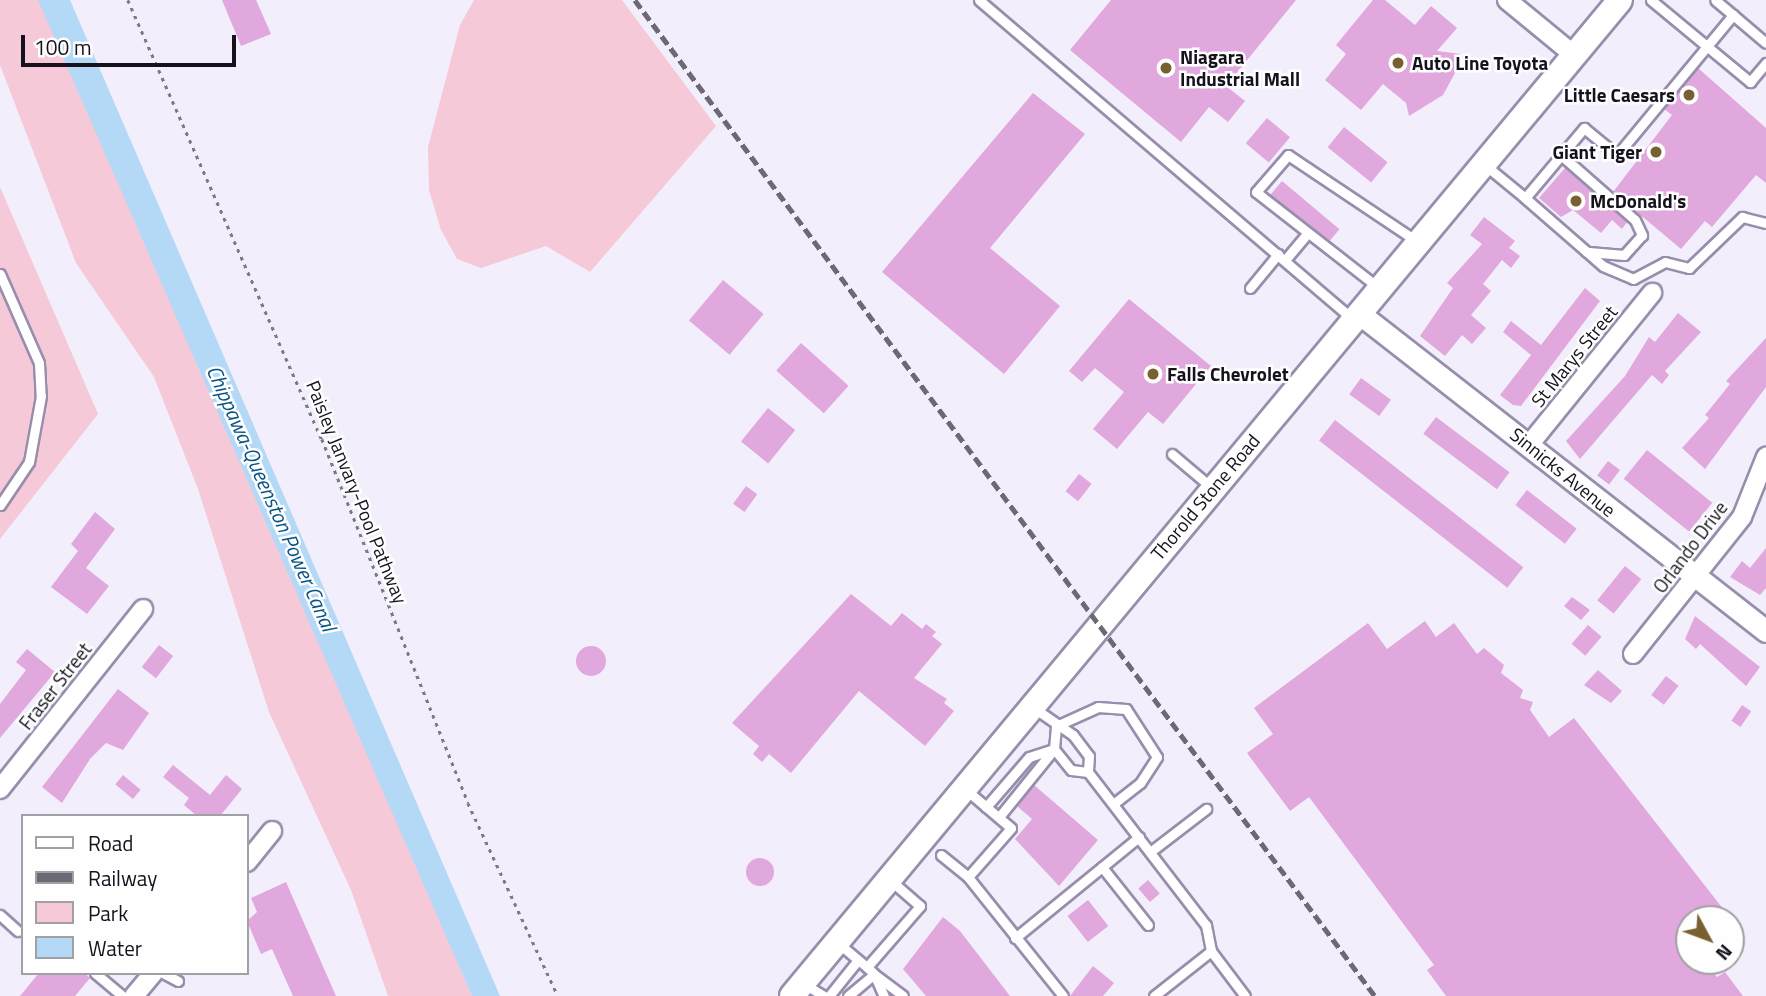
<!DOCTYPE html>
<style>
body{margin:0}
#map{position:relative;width:1766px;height:996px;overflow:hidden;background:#f2eefb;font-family:"Titillium Web",sans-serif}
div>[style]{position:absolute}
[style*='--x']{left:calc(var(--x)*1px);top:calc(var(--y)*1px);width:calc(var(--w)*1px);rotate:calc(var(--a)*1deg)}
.green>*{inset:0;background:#f6c9d8}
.water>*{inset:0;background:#b4d9f7}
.building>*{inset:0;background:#e0a8dd;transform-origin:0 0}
.round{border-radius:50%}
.path>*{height:2.5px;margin-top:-1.25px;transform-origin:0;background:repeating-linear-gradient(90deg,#7c7884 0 3.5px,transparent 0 8.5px)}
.roads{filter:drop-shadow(2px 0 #988eac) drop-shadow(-2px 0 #988eac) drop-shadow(0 2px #988eac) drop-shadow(0 -2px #988eac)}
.service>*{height:9px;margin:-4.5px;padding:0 4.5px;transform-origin:4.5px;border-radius:4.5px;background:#fff}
.minor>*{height:18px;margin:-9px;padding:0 9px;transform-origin:9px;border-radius:9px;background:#fff}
.tertiary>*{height:21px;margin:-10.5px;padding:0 10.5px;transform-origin:10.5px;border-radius:10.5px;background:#fff}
.secondary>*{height:24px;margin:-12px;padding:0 12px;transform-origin:12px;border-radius:12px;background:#fff}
.rail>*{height:4.5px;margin-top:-2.25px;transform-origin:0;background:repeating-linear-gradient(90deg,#6c6874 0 10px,transparent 0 15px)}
.dots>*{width:19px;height:19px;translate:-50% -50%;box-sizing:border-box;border:4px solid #fefefe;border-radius:50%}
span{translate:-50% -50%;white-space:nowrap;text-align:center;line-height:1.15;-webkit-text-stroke:5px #fefefe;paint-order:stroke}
.poi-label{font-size:19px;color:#16121d;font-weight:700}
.left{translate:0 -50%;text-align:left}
.right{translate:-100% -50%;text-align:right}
.street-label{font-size:19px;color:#16121d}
.water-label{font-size:21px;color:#075381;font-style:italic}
.legend{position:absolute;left:21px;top:814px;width:228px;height:161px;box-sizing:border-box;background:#fefefe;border:2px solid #a1a0a4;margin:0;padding:9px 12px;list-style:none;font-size:21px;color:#16121d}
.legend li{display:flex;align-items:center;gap:14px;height:35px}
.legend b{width:35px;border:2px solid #a1a0a4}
.north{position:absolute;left:1675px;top:905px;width:70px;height:70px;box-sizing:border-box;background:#fefefe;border:2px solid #a1a0a4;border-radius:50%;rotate:131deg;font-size:19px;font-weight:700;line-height:28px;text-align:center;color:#16121d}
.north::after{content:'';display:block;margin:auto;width:24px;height:32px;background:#796031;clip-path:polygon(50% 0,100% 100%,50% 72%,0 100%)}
.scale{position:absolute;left:21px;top:35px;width:215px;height:32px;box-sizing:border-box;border:4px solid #16121d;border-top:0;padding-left:9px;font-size:21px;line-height:24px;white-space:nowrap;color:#16121d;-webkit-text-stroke:5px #fefefe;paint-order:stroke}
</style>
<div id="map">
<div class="green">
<i style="clip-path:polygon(0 0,45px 0,472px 996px,388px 996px,351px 890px,269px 712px,198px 489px,154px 377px,76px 263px,0 65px)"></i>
<i style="clip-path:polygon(474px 0,622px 0,716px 126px,590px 272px,546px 246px,481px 268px,457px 259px,441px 230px,429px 190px,428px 147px,460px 25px)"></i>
<i style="clip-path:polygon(0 187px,98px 414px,0 539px)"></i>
</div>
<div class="water">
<i style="clip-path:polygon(38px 0,70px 0,500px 996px,472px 996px)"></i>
</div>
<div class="building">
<i style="clip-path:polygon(222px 0,256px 0,271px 34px,241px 46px)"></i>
<i style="clip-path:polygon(1111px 0,1296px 0,1226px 86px,1245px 101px,1228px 122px,1209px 107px,1181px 142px,1070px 50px)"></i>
<i style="clip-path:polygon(1373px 0,1385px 0,1415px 25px,1431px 6px,1457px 28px,1437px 51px,1461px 54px,1455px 73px,1443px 95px,1409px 116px,1406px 103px,1383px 84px,1361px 110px,1325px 80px,1346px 54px,1336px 45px)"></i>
<i style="clip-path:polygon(1698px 68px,1766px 128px,1766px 183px,1756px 175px,1712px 227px,1705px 221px,1681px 249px,1613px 192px,1672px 115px,1664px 109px)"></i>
<i style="clip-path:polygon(1033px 93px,1085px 134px,990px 248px,1060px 306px,1004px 374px,882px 272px)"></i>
<i style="left:1267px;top:118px;width:30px;height:33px;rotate:40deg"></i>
<i style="left:1344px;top:127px;width:56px;height:26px;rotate:39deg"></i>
<i style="clip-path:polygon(1565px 168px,1627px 222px,1622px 229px,1612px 220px,1601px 233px,1573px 210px,1561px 217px,1539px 198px)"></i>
<i style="left:1282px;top:181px;width:75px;height:18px;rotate:40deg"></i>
<i style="clip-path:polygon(1484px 217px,1515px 241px,1509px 248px,1520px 256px,1511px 268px,1502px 260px,1483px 284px,1491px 291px,1471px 315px,1486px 328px,1472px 344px,1462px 335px,1445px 356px,1420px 336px,1453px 288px,1447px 283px,1482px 244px,1470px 235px)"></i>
<i style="left:723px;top:280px;width:53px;height:53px;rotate:40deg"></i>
<i style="clip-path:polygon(1585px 288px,1600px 301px,1521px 406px,1513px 405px,1500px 395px,1531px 355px,1503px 332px,1511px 321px,1541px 345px)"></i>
<i style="clip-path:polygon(1129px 299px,1211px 366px,1163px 424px,1148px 412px,1117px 449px,1093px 429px,1124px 392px,1095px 368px,1082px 382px,1069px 371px)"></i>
<i style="clip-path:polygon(1678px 313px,1701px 332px,1665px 371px,1669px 375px,1662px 384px,1652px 375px,1580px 459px,1566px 441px,1625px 376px,1649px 337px,1655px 342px)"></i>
<i style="clip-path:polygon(1766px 338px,1766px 387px,1705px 469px,1682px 448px,1709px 418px,1705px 415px,1730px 384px,1726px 381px)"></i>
<i style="left:801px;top:343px;width:64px;height:37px;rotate:42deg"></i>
<i style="left:1361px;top:378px;width:37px;height:20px;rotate:36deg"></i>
<i style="left:768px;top:408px;width:35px;height:43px;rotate:39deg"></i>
<i style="left:1436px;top:417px;width:92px;height:21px;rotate:37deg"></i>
<i style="left:1335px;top:420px;width:239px;height:26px;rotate:38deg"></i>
<i style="left:1647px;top:450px;width:84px;height:37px;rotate:39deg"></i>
<i style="left:1608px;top:461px;width:15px;height:18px;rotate:37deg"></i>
<i style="left:1079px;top:474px;width:16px;height:22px;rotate:38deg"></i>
<i style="left:746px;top:486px;width:14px;height:22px;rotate:36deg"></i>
<i style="left:1527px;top:490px;width:63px;height:19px;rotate:38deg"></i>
<i style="clip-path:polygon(95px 512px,115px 529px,86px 568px,109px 586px,87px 614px,51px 587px,78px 551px,71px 544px)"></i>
<i style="clip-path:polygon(1766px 548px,1766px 588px,1760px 595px,1730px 577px,1742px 561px,1750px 568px)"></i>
<i style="left:1625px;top:566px;width:21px;height:44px;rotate:39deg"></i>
<i style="clip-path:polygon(851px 594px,891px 626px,902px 613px,922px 629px,926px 624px,936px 632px,932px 636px,942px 644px,914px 678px,947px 699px,944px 703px,954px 711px,925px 746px,859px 691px,791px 773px,769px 754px,762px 762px,753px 754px,759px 746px,732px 723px)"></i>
<i style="clip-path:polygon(1572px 597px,1590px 610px,1581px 620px,1564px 606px)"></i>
<i style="clip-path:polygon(1695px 616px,1760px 667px,1746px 686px,1700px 644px,1696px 649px,1685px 639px)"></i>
<i style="clip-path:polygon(1425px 621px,1436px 637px,1454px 623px,1477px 654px,1484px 648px,1504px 665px,1501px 673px,1523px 690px,1520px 698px,1533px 702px,1530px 710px,1549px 737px,1574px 718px,1731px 919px,1689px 919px,1689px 961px,1705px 961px,1717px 977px,1725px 972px,1743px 996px,1446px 996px,1427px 970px,1434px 965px,1309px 797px,1290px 811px,1247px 753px,1273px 734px,1254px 708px,1368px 623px,1387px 649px)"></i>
<i style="left:1588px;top:625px;width:18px;height:25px;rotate:41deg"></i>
<i style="left:159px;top:645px;width:18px;height:28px;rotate:38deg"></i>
<i class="round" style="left:576px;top:646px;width:30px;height:30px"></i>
<i style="clip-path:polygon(27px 649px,55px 672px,0 738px,0 704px,26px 670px,16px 662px)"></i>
<i style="clip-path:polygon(1598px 670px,1622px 691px,1611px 703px,1584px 685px)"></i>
<i style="left:1666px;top:676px;width:16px;height:24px;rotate:38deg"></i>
<i style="clip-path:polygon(118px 689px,149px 713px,123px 750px,106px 743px,90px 759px,62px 803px,42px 787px)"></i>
<i style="left:1742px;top:705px;width:11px;height:19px;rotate:34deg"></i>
<i style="clip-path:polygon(173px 765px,210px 795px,226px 775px,242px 789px,220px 816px,197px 816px,184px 805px,189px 798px,163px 777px)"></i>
<i style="left:123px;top:775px;width:23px;height:12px;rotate:40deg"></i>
<i style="clip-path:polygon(1034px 785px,1098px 840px,1059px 886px,1015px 839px,1032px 819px,1017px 806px)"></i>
<i class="round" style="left:746px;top:858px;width:28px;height:28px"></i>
<i style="left:1148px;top:880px;width:18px;height:13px;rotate:49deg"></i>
<i style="clip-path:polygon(286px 882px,336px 996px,293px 996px,272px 949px,261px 954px,247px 921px,257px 912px,251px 898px)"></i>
<i style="left:1088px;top:900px;width:33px;height:26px;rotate:52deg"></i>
<i style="clip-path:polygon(943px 917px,960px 931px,1010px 996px,926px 996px,903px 969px)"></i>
<i style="clip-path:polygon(1093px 966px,1114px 983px,1103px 996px,1070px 996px)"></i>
<i style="clip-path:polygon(39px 973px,84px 973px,90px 978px,75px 996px,20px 996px)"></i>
</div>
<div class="path">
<i style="--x:128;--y:0;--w:480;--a:66.2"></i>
<i style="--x:322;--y:439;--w:392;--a:68.1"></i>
<i style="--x:468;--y:803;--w:213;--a:65"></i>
</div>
<div class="roads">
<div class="service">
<i style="--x:979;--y:0;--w:492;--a:40.5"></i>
<i style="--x:1651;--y:0;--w:129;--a:39.6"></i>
<i style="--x:1750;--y:82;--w:25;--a:-50"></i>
<i style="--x:1733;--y:15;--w:43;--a:40.3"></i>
<i style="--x:1561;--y:155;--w:98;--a:41.3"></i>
<i style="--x:1635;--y:220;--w:17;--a:65"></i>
<i style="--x:1642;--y:235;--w:27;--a:132"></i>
<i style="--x:1624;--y:255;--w:38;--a:-175"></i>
<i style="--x:1485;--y:165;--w:52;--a:39.5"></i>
<i style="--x:1525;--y:198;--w:92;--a:-49.9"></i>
<i style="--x:1584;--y:128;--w:43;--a:39.3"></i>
<i style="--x:1617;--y:155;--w:182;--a:-50.4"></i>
<i style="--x:1733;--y:15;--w:23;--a:-140"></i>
<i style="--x:1525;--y:198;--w:103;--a:41.1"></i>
<i style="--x:1603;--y:266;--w:33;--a:23"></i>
<i style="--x:1633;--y:279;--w:36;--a:-28"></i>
<i style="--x:1665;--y:262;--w:25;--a:14"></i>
<i style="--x:1689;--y:268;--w:74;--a:-43.9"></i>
<i style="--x:1742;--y:217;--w:25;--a:14"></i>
<i style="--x:1285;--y:260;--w:31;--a:-50"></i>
<i style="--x:0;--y:274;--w:97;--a:66.3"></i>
<i style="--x:39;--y:363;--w:33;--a:87"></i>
<i style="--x:41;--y:396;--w:67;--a:100.3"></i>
<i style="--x:29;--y:462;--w:52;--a:124"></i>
<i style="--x:1250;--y:288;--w:44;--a:-50.5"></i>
<i style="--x:1379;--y:288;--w:156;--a:-142"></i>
<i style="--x:1256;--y:192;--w:49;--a:-49.1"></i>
<i style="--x:1288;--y:155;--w:156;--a:33.8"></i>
<i style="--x:1172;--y:454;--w:51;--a:40.2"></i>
<i style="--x:1034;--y:708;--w:47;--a:34.7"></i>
<i style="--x:1073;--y:735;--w:26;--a:53"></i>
<i style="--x:1089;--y:756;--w:16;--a:94"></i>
<i style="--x:1088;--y:772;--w:193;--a:52.4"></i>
<i style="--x:1206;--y:925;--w:26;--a:79"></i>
<i style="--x:1211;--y:951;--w:56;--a:52.9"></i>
<i style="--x:1088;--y:772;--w:17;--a:-173"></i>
<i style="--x:1071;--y:770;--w:27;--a:-129"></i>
<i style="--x:1054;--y:749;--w:23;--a:-85"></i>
<i style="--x:1056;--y:726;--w:46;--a:-24.3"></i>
<i style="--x:1098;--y:707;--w:28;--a:4"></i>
<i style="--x:1126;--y:709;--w:57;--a:57.1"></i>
<i style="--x:1157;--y:757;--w:31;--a:123"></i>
<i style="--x:1140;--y:783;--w:34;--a:142"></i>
<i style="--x:986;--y:807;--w:66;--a:-49.3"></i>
<i style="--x:1029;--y:757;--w:26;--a:-18"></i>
<i style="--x:999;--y:817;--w:87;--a:-51"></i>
<i style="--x:1150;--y:852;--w:71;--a:-37.5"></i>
<i style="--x:941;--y:855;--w:35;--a:39"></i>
<i style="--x:968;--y:877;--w:65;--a:-48.7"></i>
<i style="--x:1011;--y:828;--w:60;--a:-139.7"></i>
<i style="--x:1102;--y:867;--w:74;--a:51.6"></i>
<i style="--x:968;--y:877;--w:152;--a:51.4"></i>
<i style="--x:0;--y:915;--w:24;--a:42"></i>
<i style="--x:1015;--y:938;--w:160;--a:-39.2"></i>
<i style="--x:838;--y:943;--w:38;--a:40"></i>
<i style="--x:867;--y:967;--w:81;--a:-49"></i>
<i style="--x:920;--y:906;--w:40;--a:-139"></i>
<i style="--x:95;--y:973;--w:35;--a:40"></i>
<i style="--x:163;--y:973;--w:17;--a:28"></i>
<i style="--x:874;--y:974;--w:36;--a:37"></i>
<i style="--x:874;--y:974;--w:24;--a:66"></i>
<i style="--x:804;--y:984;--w:23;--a:31"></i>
<i style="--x:829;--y:996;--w:46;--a:-51.1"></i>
<i style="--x:848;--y:996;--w:34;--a:-40"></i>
<i style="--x:874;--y:974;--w:10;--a:-135"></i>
<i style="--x:1154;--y:996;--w:73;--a:-38.3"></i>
</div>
<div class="minor">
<i style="--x:1507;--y:0;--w:87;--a:39.4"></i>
<i style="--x:1529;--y:445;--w:196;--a:-51"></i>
<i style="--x:1633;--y:654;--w:175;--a:-51.5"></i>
<i style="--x:1742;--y:517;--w:65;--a:-68.2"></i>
<i style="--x:0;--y:789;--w:230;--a:-51.5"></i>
<i style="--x:247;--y:862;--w:40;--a:-51"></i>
<i style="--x:134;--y:996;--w:30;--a:-50"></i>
</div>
<div class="tertiary">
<i style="--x:1360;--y:314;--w:515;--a:37.98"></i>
</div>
<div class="secondary">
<i style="--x:792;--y:996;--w:1295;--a:-50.26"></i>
</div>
</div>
<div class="rail">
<i style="--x:635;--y:0;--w:1241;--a:53.39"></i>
</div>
<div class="dots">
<i style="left:1398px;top:63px;background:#796031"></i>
<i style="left:1166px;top:68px;background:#796031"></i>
<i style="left:1689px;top:95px;background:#796031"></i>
<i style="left:1656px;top:152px;background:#796031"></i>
<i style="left:1576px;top:201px;background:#796031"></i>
<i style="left:1153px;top:374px;background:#796031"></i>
</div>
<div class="poi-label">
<span class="left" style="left:1180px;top:68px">Niagara<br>Industrial Mall</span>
<span class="left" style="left:1412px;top:63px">Auto Line Toyota</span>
<span class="right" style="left:1675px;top:95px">Little Caesars</span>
<span class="right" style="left:1642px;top:152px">Giant Tiger</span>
<span class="left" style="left:1590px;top:201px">McDonald's</span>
<span class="left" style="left:1167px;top:374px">Falls Chevrolet</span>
</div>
<div class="street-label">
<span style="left:1574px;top:356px;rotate:-51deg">St Marys Street</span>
<span style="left:1563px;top:472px;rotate:39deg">Sinnicks Avenue</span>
<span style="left:357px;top:492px;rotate:68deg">Paisley Janvary-Pool Pathway</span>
<span style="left:1205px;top:497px;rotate:-50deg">Thorold Stone Road</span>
<span style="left:1690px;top:547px;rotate:-53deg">Orlando Drive</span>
<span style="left:55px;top:686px;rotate:-52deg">Fraser Street</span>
</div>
<div class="water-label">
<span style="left:272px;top:498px;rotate:66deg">Chippawa-Queenston Power Canal</span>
</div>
<ul class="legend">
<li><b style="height:9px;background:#fff"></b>Road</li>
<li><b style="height:9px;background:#6c6874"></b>Railway</li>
<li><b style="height:19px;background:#f6c9d8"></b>Park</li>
<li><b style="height:19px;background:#b4d9f7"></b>Water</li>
</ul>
<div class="north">N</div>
<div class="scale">100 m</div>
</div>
